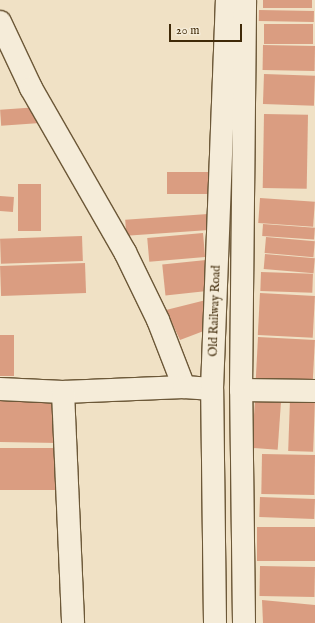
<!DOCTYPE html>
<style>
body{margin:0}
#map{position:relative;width:315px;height:623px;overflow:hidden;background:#f0e1c5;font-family:"IM FELL English",serif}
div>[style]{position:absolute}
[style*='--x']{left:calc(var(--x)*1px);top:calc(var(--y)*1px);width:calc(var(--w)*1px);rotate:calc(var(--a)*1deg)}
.building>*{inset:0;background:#da9d81;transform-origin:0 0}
.roads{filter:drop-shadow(1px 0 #6c5838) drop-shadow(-1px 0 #6c5838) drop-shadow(0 1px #6c5838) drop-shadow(0 -1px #6c5838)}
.street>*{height:22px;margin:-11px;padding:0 11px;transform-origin:11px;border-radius:11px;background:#f5ecd9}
.secondary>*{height:22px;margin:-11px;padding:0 11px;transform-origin:11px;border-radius:11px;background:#f5ecd9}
span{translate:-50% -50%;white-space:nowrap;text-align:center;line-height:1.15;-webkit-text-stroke:3.5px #f5ecd9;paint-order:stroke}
.street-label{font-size:12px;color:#402a09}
.scale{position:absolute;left:169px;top:24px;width:73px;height:18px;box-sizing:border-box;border:2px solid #402a09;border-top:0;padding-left:5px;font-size:12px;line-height:14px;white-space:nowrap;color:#402a09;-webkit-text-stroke:3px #f5ecd9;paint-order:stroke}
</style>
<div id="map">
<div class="building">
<i style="left:263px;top:0;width:49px;height:8px"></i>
<i style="left:259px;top:10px;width:55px;height:11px;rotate:1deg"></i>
<i style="left:264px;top:24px;width:49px;height:20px"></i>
<i style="left:263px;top:45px;width:52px;height:25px;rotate:1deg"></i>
<i style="left:264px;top:74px;width:51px;height:30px;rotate:2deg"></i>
<i style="left:39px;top:107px;width:16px;height:39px;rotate:86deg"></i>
<i style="left:264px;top:114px;width:44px;height:74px;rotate:1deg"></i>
<i style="left:167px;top:172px;width:42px;height:22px"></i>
<i style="left:18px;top:184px;width:23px;height:47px"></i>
<i style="left:0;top:196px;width:14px;height:15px;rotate:4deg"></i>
<i style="left:260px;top:198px;width:55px;height:25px;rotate:4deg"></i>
<i style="left:208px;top:214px;width:16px;height:83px;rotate:86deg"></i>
<i style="left:263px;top:224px;width:52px;height:12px;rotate:4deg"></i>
<i style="left:203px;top:233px;width:24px;height:56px;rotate:85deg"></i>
<i style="left:82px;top:236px;width:25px;height:82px;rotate:88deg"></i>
<i style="left:266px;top:237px;width:49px;height:16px;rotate:5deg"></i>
<i style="left:265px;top:254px;width:50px;height:15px;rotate:5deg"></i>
<i style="left:206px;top:260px;width:31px;height:44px;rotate:84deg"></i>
<i style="left:85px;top:263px;width:30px;height:85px;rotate:88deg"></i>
<i style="left:261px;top:272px;width:52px;height:19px;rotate:2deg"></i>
<i style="left:260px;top:293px;width:55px;height:42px;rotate:3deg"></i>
<i style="clip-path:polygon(206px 300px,209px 329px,180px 340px,166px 310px)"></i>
<i style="left:0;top:335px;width:14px;height:41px"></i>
<i style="left:258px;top:337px;width:57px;height:43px;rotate:3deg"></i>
<i style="left:0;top:396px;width:59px;height:46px;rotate:1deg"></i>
<i style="left:290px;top:399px;width:25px;height:52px;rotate:2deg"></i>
<i style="left:255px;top:401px;width:26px;height:47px;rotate:4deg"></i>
<i style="left:0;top:448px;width:61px;height:42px"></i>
<i style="left:262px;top:454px;width:53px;height:40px;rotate:1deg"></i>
<i style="left:260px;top:497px;width:55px;height:20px;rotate:2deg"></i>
<i style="left:315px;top:527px;width:34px;height:58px;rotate:90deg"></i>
<i style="left:260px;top:566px;width:55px;height:30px;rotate:1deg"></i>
<i style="clip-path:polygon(262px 600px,315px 605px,315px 623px,263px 623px)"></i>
</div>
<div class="roads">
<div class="street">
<i style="--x:0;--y:22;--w:73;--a:64.8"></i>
<i style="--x:31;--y:88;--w:189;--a:60.2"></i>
<i style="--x:125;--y:252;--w:76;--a:64.1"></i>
<i style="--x:158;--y:320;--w:72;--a:68.8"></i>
<i style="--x:0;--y:389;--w:63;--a:2.7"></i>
<i style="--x:63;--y:392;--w:121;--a:-2.4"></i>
<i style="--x:184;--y:387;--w:28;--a:4"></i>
<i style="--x:241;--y:390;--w:74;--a:0.8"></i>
<i style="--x:63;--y:392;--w:231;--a:87.5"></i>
</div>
<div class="secondary">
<i style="--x:215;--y:623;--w:234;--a:-90.7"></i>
<i style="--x:212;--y:389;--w:389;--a:-87.8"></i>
<i style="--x:244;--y:623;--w:233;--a:-90.7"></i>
<i style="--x:241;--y:390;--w:390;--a:-89.4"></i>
</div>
</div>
<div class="street-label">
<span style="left:215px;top:311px;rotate:-88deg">Old Railway Road</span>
</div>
<div class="scale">20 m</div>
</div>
